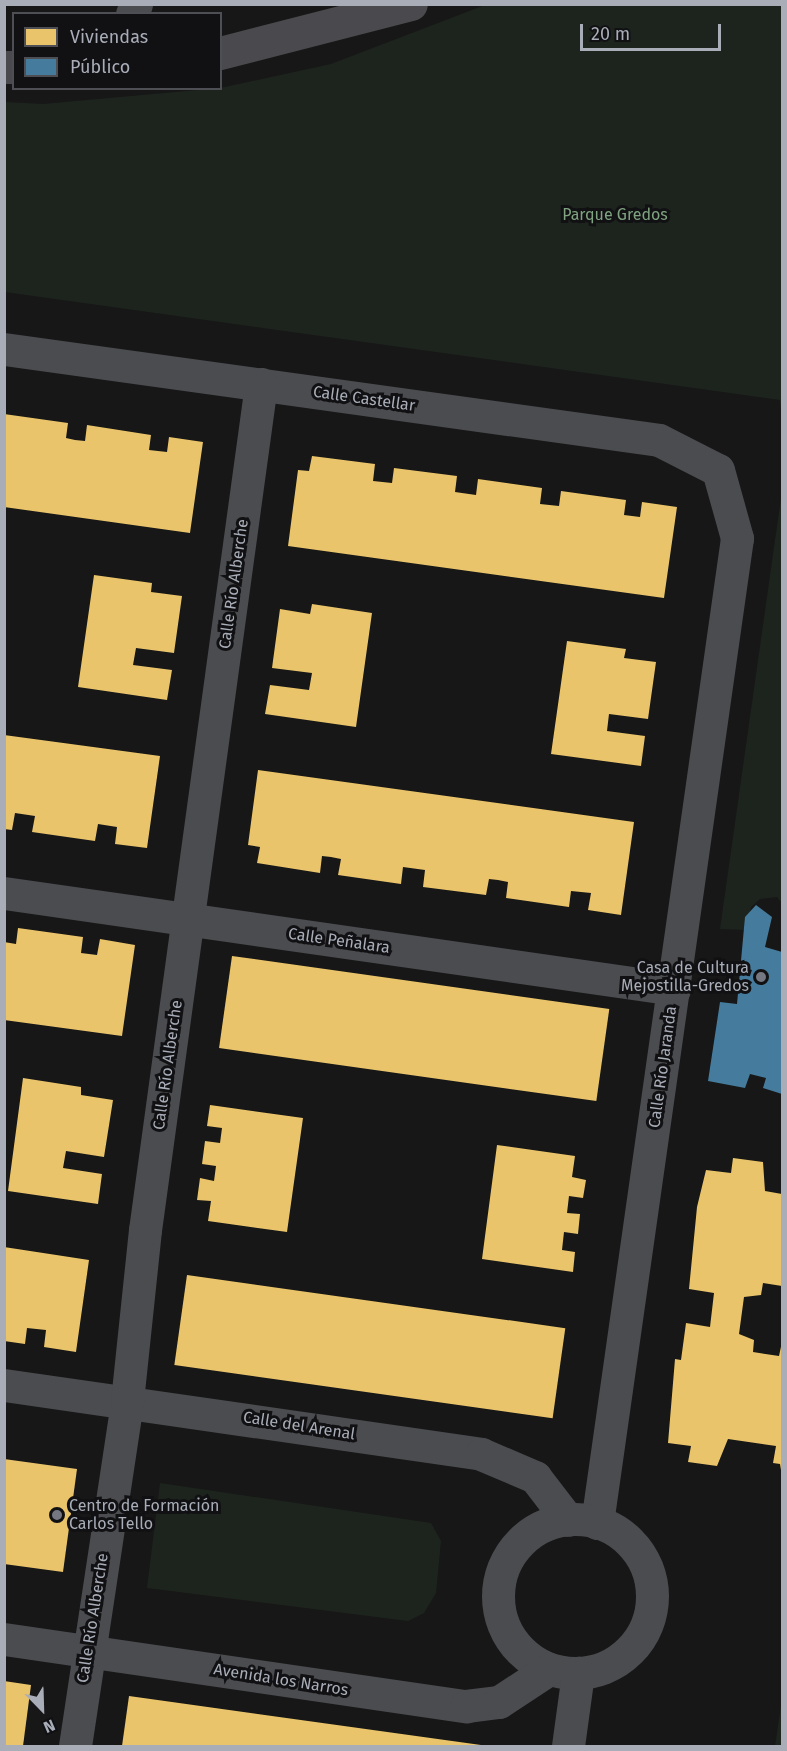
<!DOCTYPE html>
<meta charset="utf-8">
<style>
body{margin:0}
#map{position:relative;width:787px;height:1751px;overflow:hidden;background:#171717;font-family:"Fira Sans",sans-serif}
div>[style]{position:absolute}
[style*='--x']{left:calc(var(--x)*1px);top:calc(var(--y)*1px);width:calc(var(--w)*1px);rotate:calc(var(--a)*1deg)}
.green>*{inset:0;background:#1d241e}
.homes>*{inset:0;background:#e9c46a;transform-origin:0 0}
.public>*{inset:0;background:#457b9d}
.street>*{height:33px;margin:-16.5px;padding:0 16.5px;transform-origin:16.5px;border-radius:16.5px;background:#4b4c50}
.street>.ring{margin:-16.5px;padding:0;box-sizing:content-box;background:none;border:33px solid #4b4c50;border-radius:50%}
.secondary>*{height:33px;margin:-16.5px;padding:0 16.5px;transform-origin:16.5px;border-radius:16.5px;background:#4a4a4e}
.dots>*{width:16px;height:16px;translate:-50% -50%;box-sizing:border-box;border:3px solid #111113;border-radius:50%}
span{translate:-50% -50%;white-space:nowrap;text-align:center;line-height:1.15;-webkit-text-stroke:6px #111113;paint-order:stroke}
.park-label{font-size:16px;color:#7fa381}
.street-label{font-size:16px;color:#a8adb8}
.poi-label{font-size:16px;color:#a8adb8}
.right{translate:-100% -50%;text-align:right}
.left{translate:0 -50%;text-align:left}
.frame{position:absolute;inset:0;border:6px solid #a8adb8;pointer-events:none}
.legend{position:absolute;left:12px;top:12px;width:210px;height:78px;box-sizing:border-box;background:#111113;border:2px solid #4d4f55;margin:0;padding:8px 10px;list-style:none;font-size:18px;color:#a8adb8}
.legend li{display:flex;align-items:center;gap:12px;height:30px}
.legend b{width:30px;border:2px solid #4d4f55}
.north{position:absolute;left:12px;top:1679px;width:60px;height:60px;-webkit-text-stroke:4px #111113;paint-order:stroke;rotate:157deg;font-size:16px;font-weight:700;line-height:24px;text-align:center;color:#a8adb8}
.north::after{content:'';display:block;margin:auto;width:21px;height:27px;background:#a8adb8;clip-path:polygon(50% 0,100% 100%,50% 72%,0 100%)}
.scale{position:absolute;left:580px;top:24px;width:141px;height:27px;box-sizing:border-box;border:3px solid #a8adb8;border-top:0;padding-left:8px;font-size:18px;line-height:21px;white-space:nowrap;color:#a8adb8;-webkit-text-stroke:4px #111113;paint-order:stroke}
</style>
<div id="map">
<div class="green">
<i style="clip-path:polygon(485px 5px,782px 5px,782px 420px,780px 400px,5px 292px,5px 102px,43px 104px,220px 88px,331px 64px)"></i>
<i style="clip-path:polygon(782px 491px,782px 903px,777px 897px,760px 899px,751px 907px,747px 930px,720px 929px)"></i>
<i style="clip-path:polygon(160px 1483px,431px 1523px,441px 1541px,436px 1593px,424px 1613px,408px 1621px,147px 1588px)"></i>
<i style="clip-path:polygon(782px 1699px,782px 1746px,775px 1746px)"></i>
</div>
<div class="homes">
<i style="clip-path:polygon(4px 414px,68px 423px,66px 438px,75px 440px,85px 441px,87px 425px,151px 435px,149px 450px,167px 452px,169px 437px,203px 442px,190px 533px,4px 507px)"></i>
<i style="clip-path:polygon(312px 456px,375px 464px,373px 481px,392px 483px,394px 468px,457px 476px,455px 492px,476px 495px,478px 479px,542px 488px,540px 504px,559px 506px,561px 491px,626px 500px,624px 515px,640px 517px,642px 502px,677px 507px,664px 598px,288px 546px,298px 470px,309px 471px)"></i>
<i style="clip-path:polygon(94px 575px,152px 583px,151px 592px,182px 596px,174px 653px,136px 648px,133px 665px,172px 670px,167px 700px,78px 687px)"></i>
<i style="clip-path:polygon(312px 604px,372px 613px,356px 727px,265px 714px,270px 685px,309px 690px,312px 673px,272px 668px,280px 609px,310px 614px)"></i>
<i style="clip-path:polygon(567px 641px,626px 649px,624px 658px,656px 662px,648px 719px,609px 714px,607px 731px,645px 736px,641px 766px,551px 754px)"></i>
<i style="clip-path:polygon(4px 735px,160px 756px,147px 848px,115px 844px,117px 827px,98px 824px,95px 841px,32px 832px,35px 816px,15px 813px,12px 830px,4px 829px)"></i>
<i style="clip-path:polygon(258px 770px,634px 822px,621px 915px,588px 910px,591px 893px,571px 891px,569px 907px,506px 898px,508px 882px,498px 880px,489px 879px,486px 895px,423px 887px,425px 870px,403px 867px,401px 884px,338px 875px,341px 859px,331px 857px,322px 856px,320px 873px,257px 863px,260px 847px,248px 845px)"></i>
<i style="clip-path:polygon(18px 928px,83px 937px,81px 953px,97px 955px,100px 939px,135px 945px,122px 1036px,4px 1020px,4px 942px,16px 944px)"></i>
<i style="left:232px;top:956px;width:381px;height:93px;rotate:8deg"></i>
<i style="clip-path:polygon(23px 1078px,81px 1087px,81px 1095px,113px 1100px,104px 1157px,66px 1151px,63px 1168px,102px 1174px,98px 1204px,8px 1191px)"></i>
<i style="clip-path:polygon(210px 1105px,303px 1118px,287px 1232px,208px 1221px,211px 1201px,197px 1200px,200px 1178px,214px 1181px,216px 1166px,202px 1164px,205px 1141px,220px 1143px,222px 1128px,207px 1126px)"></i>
<i style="clip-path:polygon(497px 1145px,575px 1156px,572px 1177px,586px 1180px,583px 1198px,569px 1196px,567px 1213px,580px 1214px,578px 1234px,564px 1232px,562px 1250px,575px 1252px,573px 1272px,482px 1259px)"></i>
<i style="clip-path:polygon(733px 1158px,763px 1162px,765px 1191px,782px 1194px,782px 1286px,763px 1283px,761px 1295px,744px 1297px,739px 1334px,754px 1340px,753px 1352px,779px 1356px,782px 1342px,782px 1476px,780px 1464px,773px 1463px,776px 1446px,728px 1439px,717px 1466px,688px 1462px,691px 1446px,668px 1443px,675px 1359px,681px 1360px,686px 1323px,710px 1327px,714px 1293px,689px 1289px,697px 1207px,706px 1170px,731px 1173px)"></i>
<i style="clip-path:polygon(4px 1247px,89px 1260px,76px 1352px,44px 1347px,46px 1330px,27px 1328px,25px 1344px,4px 1341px)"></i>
<i style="left:187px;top:1275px;width:382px;height:91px;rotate:8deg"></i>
<i style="clip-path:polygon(4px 1459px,77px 1469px,63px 1572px,4px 1564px)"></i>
<i style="clip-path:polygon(4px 1681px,31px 1685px,23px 1746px,4px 1746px)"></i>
<i style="clip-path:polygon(129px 1696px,481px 1745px,481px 1746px,122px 1746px)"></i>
</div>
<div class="public">
<i style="clip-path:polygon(756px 905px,772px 917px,765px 947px,782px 952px,782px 1094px,763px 1088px,766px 1078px,750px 1074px,745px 1088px,708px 1081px,720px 1002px,737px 1004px,745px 917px)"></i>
</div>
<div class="street">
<i style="--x:132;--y:14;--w:11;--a:-68"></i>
<i style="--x:4;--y:349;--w:661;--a:7.91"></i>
<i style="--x:659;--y:440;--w:66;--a:27"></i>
<i style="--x:718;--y:470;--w:71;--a:74.4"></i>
<i style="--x:737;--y:538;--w:995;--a:98.09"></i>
<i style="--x:4;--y:893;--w:677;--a:8.15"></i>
<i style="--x:4;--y:1385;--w:482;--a:8.2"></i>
<i style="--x:481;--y:1454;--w:59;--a:23.1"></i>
<i style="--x:535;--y:1477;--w:54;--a:52.5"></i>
<i class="ring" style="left:498px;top:1519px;width:121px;height:121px"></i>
<i style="--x:4;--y:1639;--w:467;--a:8.3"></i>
<i style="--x:466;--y:1706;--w:33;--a:-7"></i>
<i style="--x:499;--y:1702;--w:60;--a:-33.4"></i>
<i style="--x:75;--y:1746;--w:349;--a:-81.4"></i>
<i style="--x:127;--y:1401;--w:172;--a:-84"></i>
<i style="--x:145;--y:1230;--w:854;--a:-82.19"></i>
<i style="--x:568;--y:1746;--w:74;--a:-82.2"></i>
</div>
<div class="secondary">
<i style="--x:220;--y:53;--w:197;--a:-14.4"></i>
<i style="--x:4;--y:67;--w:10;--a:0"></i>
</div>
<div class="dots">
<i style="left:761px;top:977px;background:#757880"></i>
<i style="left:57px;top:1515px;background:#757880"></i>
</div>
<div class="park-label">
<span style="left:615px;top:215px">Parque Gredos</span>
</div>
<div class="street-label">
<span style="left:364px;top:399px;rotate:8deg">Calle Castellar</span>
<span style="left:234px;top:584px;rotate:-82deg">Calle Río Alberche</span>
<span style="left:339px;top:941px;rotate:8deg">Calle Peñalara</span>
<span style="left:168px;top:1065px;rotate:-82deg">Calle Río Alberche</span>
<span style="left:663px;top:1067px;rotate:-82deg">Calle Río Jaranda</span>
<span style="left:299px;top:1426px;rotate:9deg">Calle del Arenal</span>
<span style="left:93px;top:1618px;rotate:-81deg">Calle Río Alberche</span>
<span style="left:281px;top:1680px;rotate:9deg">Avenida los Narros</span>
</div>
<div class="poi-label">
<span class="right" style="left:749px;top:977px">Casa de Cultura<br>Mejostilla-Gredos</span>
<span class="left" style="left:69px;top:1515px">Centro de Formación<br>Carlos Tello</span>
</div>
<div class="frame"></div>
<ul class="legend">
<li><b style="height:16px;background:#e9c46a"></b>Viviendas</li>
<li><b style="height:16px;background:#457b9d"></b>Público</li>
</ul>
<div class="north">N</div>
<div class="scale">20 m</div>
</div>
